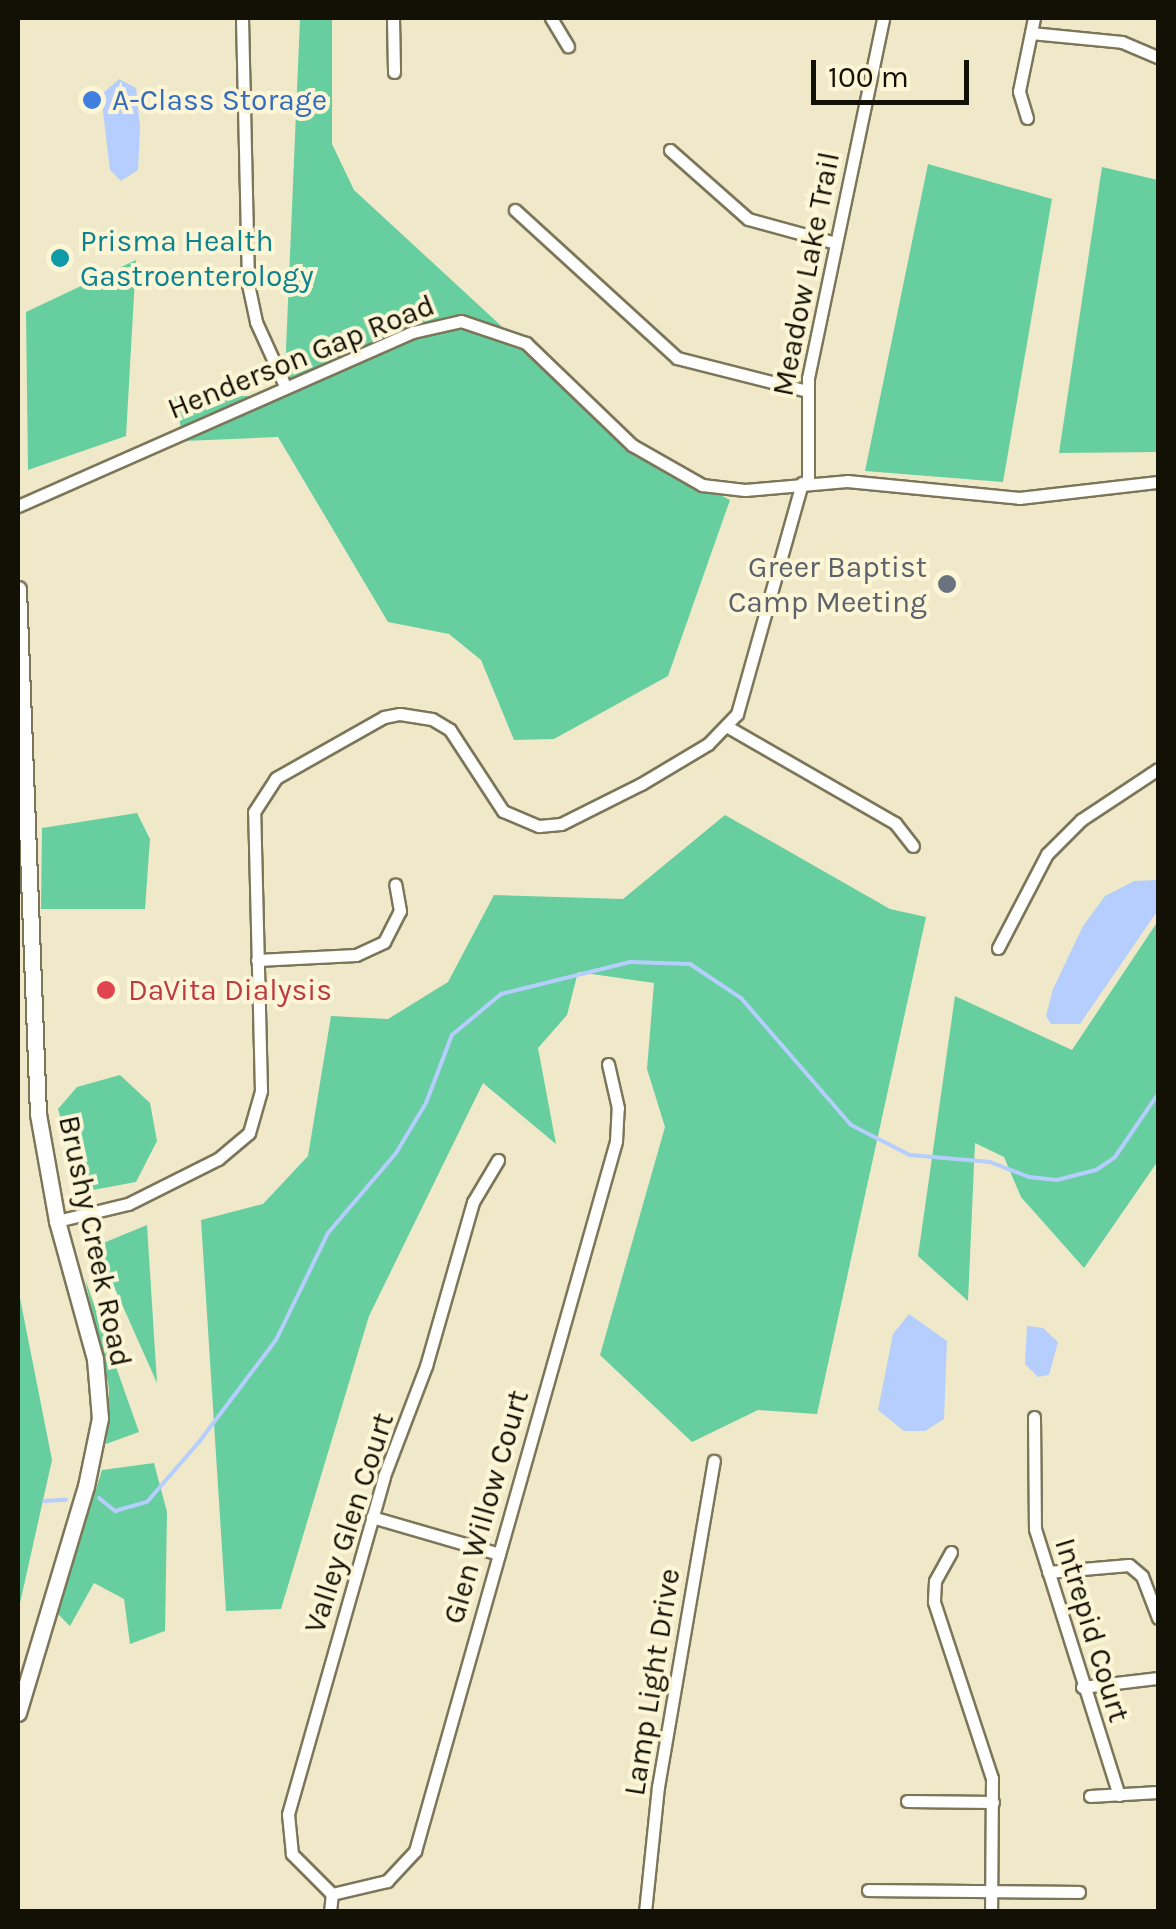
<!DOCTYPE html>
<style>
body{margin:0}
#map{position:relative;width:1176px;height:1929px;overflow:hidden;background:#f0e9c9;font-family:Karla,sans-serif}
div>[style]{position:absolute}
[style*='--x']{left:calc(var(--x)*1px);top:calc(var(--y)*1px);width:calc(var(--w)*1px);rotate:calc(var(--a)*1deg)}
.green>*{inset:0;background:#67cea0}
.water>*{inset:0;background:#b5cefd}
.stream>*{height:4px;margin:-2px;padding:0 2px;transform-origin:2px;border-radius:2px;background:#b5cefd}
.roads{filter:drop-shadow(2px 0 #7c7659) drop-shadow(-2px 0 #7c7659) drop-shadow(0 2px #7c7659) drop-shadow(0 -2px #7c7659)}
.minor>*{height:11px;margin:-5.5px;padding:0 5.5px;transform-origin:5.5px;border-radius:5.5px;background:#fff}
.secondary>*{height:15px;margin:-7.5px;padding:0 7.5px;transform-origin:7.5px;border-radius:7.5px;background:#fff}
.dots>*{width:28px;height:28px;translate:-50% -50%;box-sizing:border-box;border:5px solid #fdf6d6;border-radius:50%}
span{translate:-50% -50%;white-space:nowrap;text-align:center;line-height:1.15;-webkit-text-stroke:8px #fdf6d6;paint-order:stroke}
.shop-label{font-size:30px;color:#366cbe}
.left{translate:0 -50%;text-align:left}
.culture-label{font-size:30px;color:#0d838f}
.street-label{font-size:30px;color:#131106}
.worship-label{font-size:30px;color:#5b616d}
.right{translate:-100% -50%;text-align:right}
.health-label{font-size:30px;color:#be3a42}
.frame{position:absolute;inset:0;border:20px solid #131106;pointer-events:none}
.scale{position:absolute;left:811px;top:60px;width:158px;height:45px;box-sizing:border-box;border:5px solid #131106;border-top:0;padding-left:12px;font-size:30px;line-height:35px;white-space:nowrap;color:#131106;-webkit-text-stroke:8px #fdf6d6;paint-order:stroke}
</style>
<div id="map">
<div class="green">
<i style="clip-path:polygon(332px 18px,332px 144px,354px 190px,639px 453px,730px 500px,668px 676px,554px 739px,514px 740px,481px 660px,449px 634px,388px 622px,278px 437px,184px 441px,174px 396px,284px 396px,300px 19px)"></i>
<i style="clip-path:polygon(928px 164px,1052px 199px,1003px 482px,865px 471px)"></i>
<i style="clip-path:polygon(1102px 167px,1158px 180px,1158px 452px,1059px 453px)"></i>
<i style="clip-path:polygon(136px 260px,126px 436px,28px 470px,26px 312px)"></i>
<i style="clip-path:polygon(137px 813px,150px 839px,145px 909px,41px 909px,42px 828px)"></i>
<i style="clip-path:polygon(725px 815px,890px 909px,926px 917px,817px 1414px,758px 1410px,692px 1442px,600px 1355px,665px 1127px,647px 1069px,654px 983px,578px 972px,567px 1015px,538px 1048px,556px 1144px,483px 1083px,369px 1316px,281px 1609px,226px 1611px,201px 1220px,263px 1204px,308px 1156px,331px 1016px,388px 1019px,448px 982px,494px 895px,623px 899px)"></i>
<i style="clip-path:polygon(1158px 921px,1158px 1161px,1084px 1268px,1021px 1197px,1004px 1157px,975px 1143px,968px 1301px,918px 1256px,955px 996px,1072px 1050px)"></i>
<i style="clip-path:polygon(120px 1075px,150px 1103px,157px 1141px,136px 1182px,82px 1192px,58px 1109px,77px 1087px)"></i>
<i style="clip-path:polygon(147px 1225px,157px 1383px,96px 1246px)"></i>
<i style="clip-path:polygon(85px 1279px,139px 1432px,106px 1444px,109px 1388px)"></i>
<i style="clip-path:polygon(18px 1288px,52px 1460px,18px 1612px)"></i>
<i style="clip-path:polygon(154px 1463px,167px 1512px,165px 1631px,130px 1644px,124px 1599px,94px 1583px,70px 1626px,57px 1613px,102px 1470px)"></i>
</div>
<div class="water">
<i style="clip-path:polygon(119px 79px,136px 88px,140px 127px,138px 170px,121px 181px,110px 170px,101px 95px)"></i>
<i style="clip-path:polygon(1158px 880px,1158px 910px,1080px 1024px,1051px 1024px,1046px 1016px,1053px 989px,1083px 926px,1105px 896px,1134px 881px)"></i>
<i style="clip-path:polygon(909px 1314px,947px 1341px,944px 1419px,925px 1431px,904px 1431px,878px 1410px,893px 1334px)"></i>
<i style="clip-path:polygon(1027px 1326px,1043px 1328px,1058px 1342px,1049px 1375px,1038px 1377px,1025px 1364px)"></i>
</div>
<div class="stream">
<i style="--x:99;--y:1498;--w:21;--a:39"></i>
<i style="--x:115;--y:1511;--w:33;--a:-16"></i>
<i style="--x:147;--y:1502;--w:79;--a:-49.1"></i>
<i style="--x:199;--y:1442;--w:128;--a:-53"></i>
<i style="--x:276;--y:1340;--w:119;--a:-64.1"></i>
<i style="--x:328;--y:1233;--w:105;--a:-49.6"></i>
<i style="--x:396;--y:1153;--w:58;--a:-59"></i>
<i style="--x:426;--y:1103;--w:73;--a:-69.1"></i>
<i style="--x:452;--y:1035;--w:64;--a:-39.9"></i>
<i style="--x:501;--y:994;--w:133;--a:-13.9"></i>
<i style="--x:630;--y:962;--w:60;--a:1.9"></i>
<i style="--x:690;--y:964;--w:61;--a:33.7"></i>
<i style="--x:741;--y:998;--w:168;--a:49.1"></i>
<i style="--x:851;--y:1125;--w:66;--a:27"></i>
<i style="--x:910;--y:1155;--w:80;--a:5"></i>
<i style="--x:990;--y:1162;--w:42;--a:21"></i>
<i style="--x:1029;--y:1177;--w:28;--a:6"></i>
<i style="--x:1057;--y:1180;--w:40;--a:-14.4"></i>
<i style="--x:1096;--y:1170;--w:23;--a:-34"></i>
<i style="--x:1115;--y:1157;--w:76;--a:-55.7"></i>
<i style="--x:44;--y:1501;--w:22;--a:-3"></i>
</div>
<div class="roads">
<div class="minor">
<i style="--x:242;--y:18;--w:266;--a:88.7"></i>
<i style="--x:248;--y:284;--w:39;--a:78"></i>
<i style="--x:256;--y:322;--w:72;--a:65.6"></i>
<i style="--x:393;--y:18;--w:54;--a:88.9"></i>
<i style="--x:551;--y:18;--w:33;--a:59"></i>
<i style="--x:1031;--y:33;--w:91;--a:5.6"></i>
<i style="--x:1122;--y:42;--w:39;--a:23"></i>
<i style="--x:1027;--y:118;--w:28;--a:-107"></i>
<i style="--x:1019;--y:91;--w:75;--a:-78.4"></i>
<i style="--x:670;--y:150;--w:104;--a:41.5"></i>
<i style="--x:748;--y:219;--w:91;--a:15.3"></i>
<i style="--x:515;--y:210;--w:219;--a:42.4"></i>
<i style="--x:677;--y:358;--w:134;--a:14.2"></i>
<i style="--x:808;--y:482;--w:104;--a:-90"></i>
<i style="--x:808;--y:378;--w:368;--a:-78.2"></i>
<i style="--x:18;--y:506;--w:432;--a:-23.8"></i>
<i style="--x:413;--y:332;--w:49;--a:-12.9"></i>
<i style="--x:461;--y:321;--w:69;--a:18.7"></i>
<i style="--x:526;--y:343;--w:147;--a:43.9"></i>
<i style="--x:632;--y:445;--w:81;--a:29.7"></i>
<i style="--x:702;--y:485;--w:43;--a:6.6"></i>
<i style="--x:745;--y:490;--w:102;--a:-5"></i>
<i style="--x:847;--y:481;--w:173;--a:5.6"></i>
<i style="--x:1019;--y:498;--w:140;--a:-6.6"></i>
<i style="--x:728;--y:727;--w:193;--a:29.9"></i>
<i style="--x:895;--y:823;--w:29;--a:52"></i>
<i style="--x:998;--y:948;--w:106;--a:-62.5"></i>
<i style="--x:1047;--y:854;--w:48;--a:-45"></i>
<i style="--x:1081;--y:820;--w:92;--a:-33.5"></i>
<i style="--x:257;--y:960;--w:99;--a:-2.9"></i>
<i style="--x:356;--y:955;--w:31;--a:-25"></i>
<i style="--x:384;--y:942;--w:35;--a:-63"></i>
<i style="--x:400;--y:911;--w:27;--a:-100"></i>
<i style="--x:57;--y:1221;--w:73;--a:-13.5"></i>
<i style="--x:128;--y:1204;--w:101;--a:-26.6"></i>
<i style="--x:218;--y:1159;--w:40;--a:-40"></i>
<i style="--x:249;--y:1133;--w:44;--a:-74.1"></i>
<i style="--x:261;--y:1091;--w:279;--a:-91.4"></i>
<i style="--x:254;--y:812;--w:40;--a:-57.1"></i>
<i style="--x:276;--y:778;--w:124;--a:-29.5"></i>
<i style="--x:384;--y:717;--w:16;--a:-11"></i>
<i style="--x:400;--y:714;--w:32;--a:9"></i>
<i style="--x:432;--y:719;--w:21;--a:31"></i>
<i style="--x:450;--y:730;--w:97;--a:56.8"></i>
<i style="--x:503;--y:811;--w:39;--a:23"></i>
<i style="--x:539;--y:826;--w:22;--a:-5"></i>
<i style="--x:561;--y:824;--w:89;--a:-26.6"></i>
<i style="--x:641;--y:784;--w:78;--a:-30.8"></i>
<i style="--x:708;--y:744;--w:42;--a:-46"></i>
<i style="--x:737;--y:714;--w:240;--a:-74.3"></i>
<i style="--x:1034;--y:1417;--w:112;--a:89.5"></i>
<i style="--x:1035;--y:1529;--w:279;--a:72.5"></i>
<i style="--x:372;--y:1517;--w:132;--a:16.2"></i>
<i style="--x:951;--y:1552;--w:33;--a:119"></i>
<i style="--x:935;--y:1581;--w:21;--a:93"></i>
<i style="--x:934;--y:1602;--w:185;--a:71.8"></i>
<i style="--x:992;--y:1778;--w:134;--a:90.4"></i>
<i style="--x:1048;--y:1572;--w:81;--a:-4.9"></i>
<i style="--x:1129;--y:1565;--w:17;--a:40"></i>
<i style="--x:1142;--y:1576;--w:45;--a:69.1"></i>
<i style="--x:1082;--y:1687;--w:77;--a:-6.8"></i>
<i style="--x:1090;--y:1796;--w:68;--a:-3.4"></i>
<i style="--x:907;--y:1801;--w:86;--a:0.7"></i>
<i style="--x:868;--y:1890;--w:211;--a:0.5"></i>
<i style="--x:332;--y:1894;--w:57;--a:-135"></i>
<i style="--x:292;--y:1854;--w:40;--a:-95.7"></i>
<i style="--x:288;--y:1814;--w:351;--a:-74.1"></i>
<i style="--x:384;--y:1476;--w:118;--a:-69.1"></i>
<i style="--x:426;--y:1366;--w:171;--a:-74"></i>
<i style="--x:473;--y:1202;--w:49;--a:-59.2"></i>
<i style="--x:330;--y:1912;--w:18;--a:-84"></i>
<i style="--x:332;--y:1894;--w:57;--a:-13.3"></i>
<i style="--x:387;--y:1881;--w:41;--a:-47"></i>
<i style="--x:415;--y:1851;--w:738;--a:-74.19"></i>
<i style="--x:616;--y:1141;--w:33;--a:-87"></i>
<i style="--x:618;--y:1108;--w:45;--a:-102.8"></i>
<i style="--x:645;--y:1912;--w:126;--a:-84.1"></i>
<i style="--x:658;--y:1787;--w:331;--a:-80.3"></i>
</div>
<div class="secondary">
<i style="--x:18;--y:589;--w:525;--a:87.82"></i>
<i style="--x:38;--y:1114;--w:109;--a:79.9"></i>
<i style="--x:57;--y:1221;--w:143;--a:74.6"></i>
<i style="--x:95;--y:1359;--w:59;--a:85.2"></i>
<i style="--x:100;--y:1418;--w:69;--a:101.6"></i>
<i style="--x:86;--y:1486;--w:237;--a:106.7"></i>
</div>
</div>
<div class="dots">
<i style="left:92px;top:100px;background:#3f7fe0"></i>
<i style="left:60px;top:258px;background:#0f9aa8"></i>
<i style="left:947px;top:584px;background:#6b7280"></i>
<i style="left:106px;top:990px;background:#e0444e"></i>
</div>
<div class="shop-label">
<span class="left" style="left:112px;top:100px">A-Class Storage</span>
</div>
<div class="culture-label">
<span class="left" style="left:80px;top:258px">Prisma Health<br>Gastroenterology</span>
</div>
<div class="street-label">
<span style="left:806px;top:274px;rotate:-79deg">Meadow Lake Trail</span>
<span style="left:301px;top:357px;rotate:-22deg">Henderson Gap Road</span>
<span style="left:95px;top:1241px;rotate:78deg">Brushy Creek Road</span>
<span style="left:486px;top:1507px;rotate:-74deg">Glen Willow Court</span>
<span style="left:349px;top:1523px;rotate:-72deg">Valley Glen Court</span>
<span style="left:1092px;top:1630px;rotate:73deg">Intrepid Court</span>
<span style="left:652px;top:1682px;rotate:-81deg">Lamp Light Drive</span>
</div>
<div class="worship-label">
<span class="right" style="left:927px;top:584px">Greer Baptist<br>Camp Meeting</span>
</div>
<div class="health-label">
<span class="left" style="left:128px;top:990px">DaVita Dialysis</span>
</div>
<div class="frame"></div>
<div class="scale">100 m</div>
</div>
